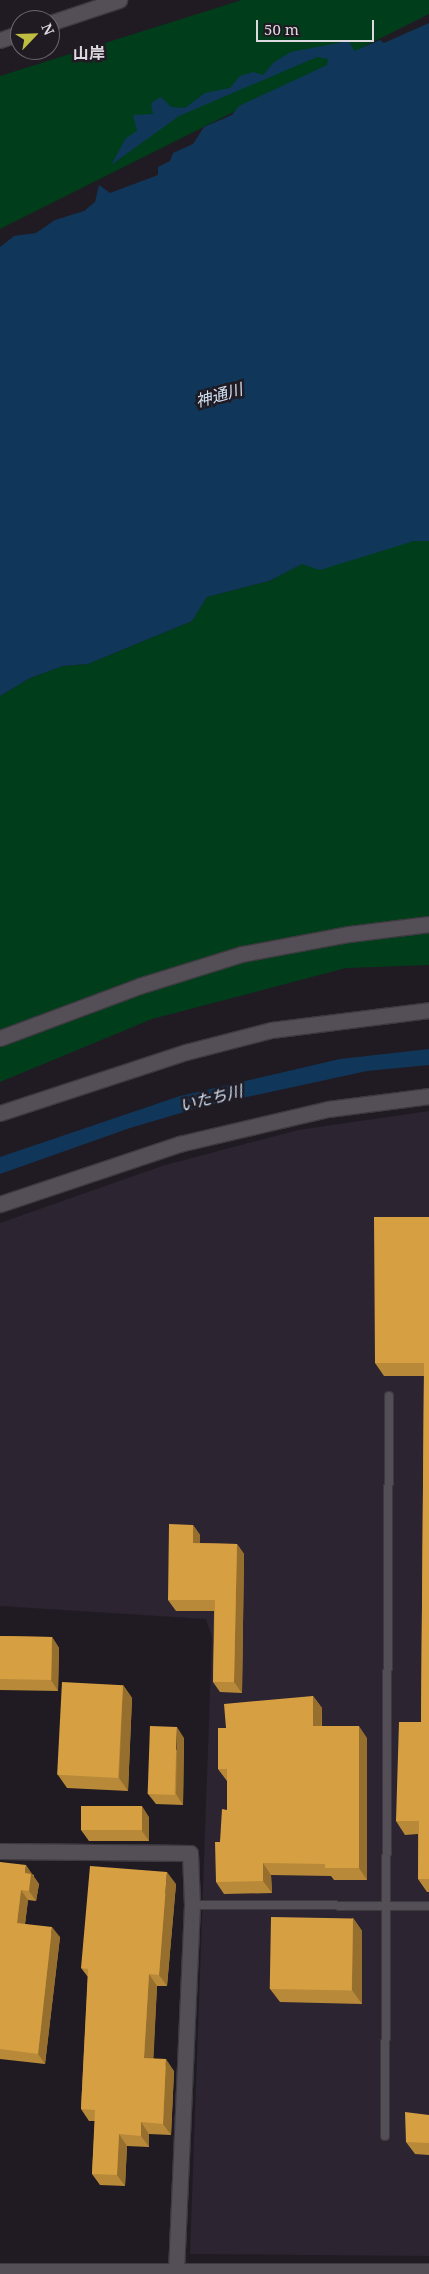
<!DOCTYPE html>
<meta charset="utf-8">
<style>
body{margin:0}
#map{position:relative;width:429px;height:2274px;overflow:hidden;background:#201b23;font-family:"Noto Serif","Noto Sans JP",serif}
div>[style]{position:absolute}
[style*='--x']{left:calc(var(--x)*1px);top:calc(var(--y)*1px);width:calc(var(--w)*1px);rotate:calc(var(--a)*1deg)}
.built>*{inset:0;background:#2c2431}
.green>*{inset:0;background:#003e1b}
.water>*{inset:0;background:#103659}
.roads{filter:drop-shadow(1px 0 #3c393f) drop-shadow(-1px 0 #3c393f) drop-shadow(0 1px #3c393f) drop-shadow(0 -1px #3c393f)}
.service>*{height:8px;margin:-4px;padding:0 4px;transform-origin:4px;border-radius:4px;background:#544e57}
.minor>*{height:15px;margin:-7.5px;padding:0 7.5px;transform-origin:7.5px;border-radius:7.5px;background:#544e57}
.tertiary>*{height:15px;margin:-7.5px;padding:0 7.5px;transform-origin:7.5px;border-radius:7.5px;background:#544e57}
.wall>*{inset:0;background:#b88939}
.shaded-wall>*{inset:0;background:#966f2e}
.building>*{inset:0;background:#d69f42;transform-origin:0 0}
span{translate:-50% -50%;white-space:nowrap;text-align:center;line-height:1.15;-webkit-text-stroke:5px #201b23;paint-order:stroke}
.neighbourhood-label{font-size:16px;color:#dcd9df;font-weight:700}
.water-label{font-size:16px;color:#d1e2f5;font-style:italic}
.north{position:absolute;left:10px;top:10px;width:50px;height:50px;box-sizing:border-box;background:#201b23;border:1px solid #6b676e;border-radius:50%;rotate:66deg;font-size:14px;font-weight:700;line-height:20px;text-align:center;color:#dcd9df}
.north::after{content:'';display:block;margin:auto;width:18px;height:22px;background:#bfbe42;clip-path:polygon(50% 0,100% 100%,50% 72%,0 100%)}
.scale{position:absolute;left:256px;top:20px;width:118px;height:22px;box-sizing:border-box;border:2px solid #dcd9df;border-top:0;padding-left:6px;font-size:15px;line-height:18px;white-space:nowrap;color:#dcd9df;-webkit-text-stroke:4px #201b23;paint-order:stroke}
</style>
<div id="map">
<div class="built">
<i style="clip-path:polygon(429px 1111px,429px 2256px,190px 2254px,212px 1637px,206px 1619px,0 1606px,0 1223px,162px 1166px,298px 1130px)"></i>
</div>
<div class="green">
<i style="clip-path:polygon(242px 0,429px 0,429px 14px,0 229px,0 76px)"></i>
<i style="clip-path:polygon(414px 541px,429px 541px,429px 965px,346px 968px,152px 1019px,0 1082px,0 696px,30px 678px,63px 666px,88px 664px,192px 621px,207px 597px,269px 581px,302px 564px)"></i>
</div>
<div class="water">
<i style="clip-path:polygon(429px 23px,429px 541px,414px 541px,320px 570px,302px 564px,269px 581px,207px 597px,192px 621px,88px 664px,63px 666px,30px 678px,0 696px,0 247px,14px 236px,36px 233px,55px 220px,84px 211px,95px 202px,99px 185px,110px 193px,158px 175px,158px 167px,170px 161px,173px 153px,193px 144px,204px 127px,232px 115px,239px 106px,327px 65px,328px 59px,317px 57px,179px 116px,111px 165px,126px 138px,137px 131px,133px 115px,153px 114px,151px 103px,161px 97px,171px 107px,185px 108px,205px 93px,230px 88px,240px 76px,253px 72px,263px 75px,274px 62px,291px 52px,349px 41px,354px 51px,380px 40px,384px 43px)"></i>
<i style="clip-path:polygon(429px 1049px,429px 1065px,367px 1071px,201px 1107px,130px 1128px,0 1174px,0 1157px,180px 1096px,340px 1059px)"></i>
</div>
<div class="roads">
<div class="service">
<i style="--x:192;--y:1905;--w:237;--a:0.2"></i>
<i style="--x:385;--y:2136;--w:740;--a:-89.69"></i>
</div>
<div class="minor">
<i style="--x:50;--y:23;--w:73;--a:-18.4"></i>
<i style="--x:0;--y:40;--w:21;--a:-19"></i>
<i style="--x:0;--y:1038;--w:148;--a:-20.5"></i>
<i style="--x:139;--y:986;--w:108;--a:-17.3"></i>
<i style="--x:242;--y:954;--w:109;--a:-10.6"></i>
<i style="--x:349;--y:934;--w:81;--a:-7.1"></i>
<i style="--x:0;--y:1113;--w:196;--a:-18.2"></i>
<i style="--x:186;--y:1052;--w:88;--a:-14.5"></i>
<i style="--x:271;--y:1030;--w:159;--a:-7.2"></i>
<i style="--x:0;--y:1204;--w:189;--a:-18.5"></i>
<i style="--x:179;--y:1144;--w:153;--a:-13.2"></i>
<i style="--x:328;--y:1109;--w:102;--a:-7.3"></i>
<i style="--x:0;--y:1851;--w:190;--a:0.6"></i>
<i style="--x:190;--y:1853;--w:52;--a:87.8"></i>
<i style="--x:192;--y:1905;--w:364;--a:92.5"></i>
</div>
<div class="tertiary">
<i style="--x:0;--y:2271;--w:429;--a:0"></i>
</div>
</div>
<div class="wall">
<i style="clip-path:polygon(429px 1217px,429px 1892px,427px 1892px,418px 1879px,418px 1834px,405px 1835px,396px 1821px,421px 1722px,424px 1376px,384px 1376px,375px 1363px)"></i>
<i style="clip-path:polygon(193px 1525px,200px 1535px,200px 1543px,237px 1544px,244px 1554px,242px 1693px,220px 1692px,213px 1682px,214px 1611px,176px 1611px,168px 1600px)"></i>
<i style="clip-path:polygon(0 1636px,52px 1637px,59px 1648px,58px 1691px,0 1690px)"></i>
<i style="clip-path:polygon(123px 1685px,132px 1698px,128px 1791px,67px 1788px,58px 1775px)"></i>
<i style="clip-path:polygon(313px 1696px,322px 1708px,322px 1726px,367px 1738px,367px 1880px,334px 1880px,331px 1876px,271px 1875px,272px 1893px,224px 1894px,216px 1882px,220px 1842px,227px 1810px,227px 1781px,218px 1769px,226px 1728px)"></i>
<i style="clip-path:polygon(184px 1738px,183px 1805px,156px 1804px,148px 1794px)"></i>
<i style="clip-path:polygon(149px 1817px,149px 1841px,89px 1841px,81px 1830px)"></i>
<i style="clip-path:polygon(0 1862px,34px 1875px,34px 1877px,39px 1884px,36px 1901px,28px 1900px,25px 1924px,60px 1937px,45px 2064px,0 2059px)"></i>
<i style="clip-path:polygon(176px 1884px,167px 1986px,157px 1986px,153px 2058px,174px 2071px,171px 2135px,149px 2134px,149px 2147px,127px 2146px,125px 2186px,100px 2185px,92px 2174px,95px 2121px,89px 2121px,81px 2109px,88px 1977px,81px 1968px)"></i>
<i style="clip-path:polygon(353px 1918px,362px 1931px,362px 2004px,280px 2002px,270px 1989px)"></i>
<i style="clip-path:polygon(429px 2115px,429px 2155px,415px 2154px,406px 2142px)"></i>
</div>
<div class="shaded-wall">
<i style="clip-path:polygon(193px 1525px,200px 1535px,200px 1553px,193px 1543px)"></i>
<i style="clip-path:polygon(237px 1544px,244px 1554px,242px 1693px,234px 1682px)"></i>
<i style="clip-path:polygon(52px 1637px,59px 1648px,58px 1691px,51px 1680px)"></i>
<i style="clip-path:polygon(123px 1685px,132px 1698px,128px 1791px,119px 1778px)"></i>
<i style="clip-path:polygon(313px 1696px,322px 1708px,321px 1738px,313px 1726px)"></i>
<i style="clip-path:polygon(359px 1726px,367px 1738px,367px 1880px,359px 1868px)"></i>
<i style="clip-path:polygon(177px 1727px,184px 1738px,183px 1805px,176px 1794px)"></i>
<i style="clip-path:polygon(142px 1806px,149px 1817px,149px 1841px,142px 1831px)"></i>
<i style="clip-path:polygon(263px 1863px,271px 1875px,272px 1893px,263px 1881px)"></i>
<i style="clip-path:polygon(26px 1865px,39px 1884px,36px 1901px,29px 1891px,25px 1873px)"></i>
<i style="clip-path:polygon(167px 1872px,176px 1884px,167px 1986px,159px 1975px)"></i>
<i style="clip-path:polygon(21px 1890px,28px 1900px,24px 1933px,17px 1923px)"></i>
<i style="clip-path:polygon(353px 1918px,362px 1931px,362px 2004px,352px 1990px)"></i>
<i style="clip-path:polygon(52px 1927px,60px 1937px,45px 2064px,38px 2054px)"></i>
<i style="clip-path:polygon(149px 1974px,157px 1986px,153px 2069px,144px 2058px)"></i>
<i style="clip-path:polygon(166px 2059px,174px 2071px,171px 2135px,163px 2124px)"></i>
<i style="clip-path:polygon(141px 2122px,149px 2134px,149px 2147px,141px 2136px)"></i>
<i style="clip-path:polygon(119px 2134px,127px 2146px,125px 2186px,117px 2175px)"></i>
</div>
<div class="building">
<i style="clip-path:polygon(374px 1217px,429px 1217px,429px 1879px,418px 1879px,419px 1821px,396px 1821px,399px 1722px,421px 1722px,424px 1363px,375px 1363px)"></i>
<i style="clip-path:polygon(169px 1524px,193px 1525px,193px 1543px,237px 1544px,234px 1682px,213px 1682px,215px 1600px,168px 1600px)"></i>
<i style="left:0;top:1636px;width:52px;height:43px;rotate:1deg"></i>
<i style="left:62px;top:1682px;width:61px;height:93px;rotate:3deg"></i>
<i style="clip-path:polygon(313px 1696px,313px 1726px,359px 1726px,359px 1868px,325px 1868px,325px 1864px,263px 1863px,263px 1881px,216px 1882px,215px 1842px,220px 1842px,222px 1809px,227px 1810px,227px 1769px,218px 1769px,218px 1728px,226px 1728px,224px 1704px)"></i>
<i style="left:150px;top:1726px;width:27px;height:68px;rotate:2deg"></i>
<i style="left:81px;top:1806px;width:61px;height:24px"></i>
<i style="clip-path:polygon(0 1862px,26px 1865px,25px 1873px,31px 1874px,29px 1891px,21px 1890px,17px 1923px,52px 1927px,38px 2054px,0 2049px)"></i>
<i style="clip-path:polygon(90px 1866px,167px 1872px,159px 1975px,149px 1974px,144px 2058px,166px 2059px,163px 2124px,141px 2122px,141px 2136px,119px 2134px,117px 2175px,92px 2174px,95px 2110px,81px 2109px,88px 1969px,81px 1968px)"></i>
<i style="left:271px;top:1917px;width:82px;height:72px;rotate:1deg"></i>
<i style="clip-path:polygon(405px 2112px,429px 2115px,429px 2143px,406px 2142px)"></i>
</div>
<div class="neighbourhood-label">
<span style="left:89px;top:53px">山岸</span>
</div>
<div class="water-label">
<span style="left:219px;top:395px;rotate:-16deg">神通川</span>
<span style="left:211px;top:1098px;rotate:-14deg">いたち川</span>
</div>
<div class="north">N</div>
<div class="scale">50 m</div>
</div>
